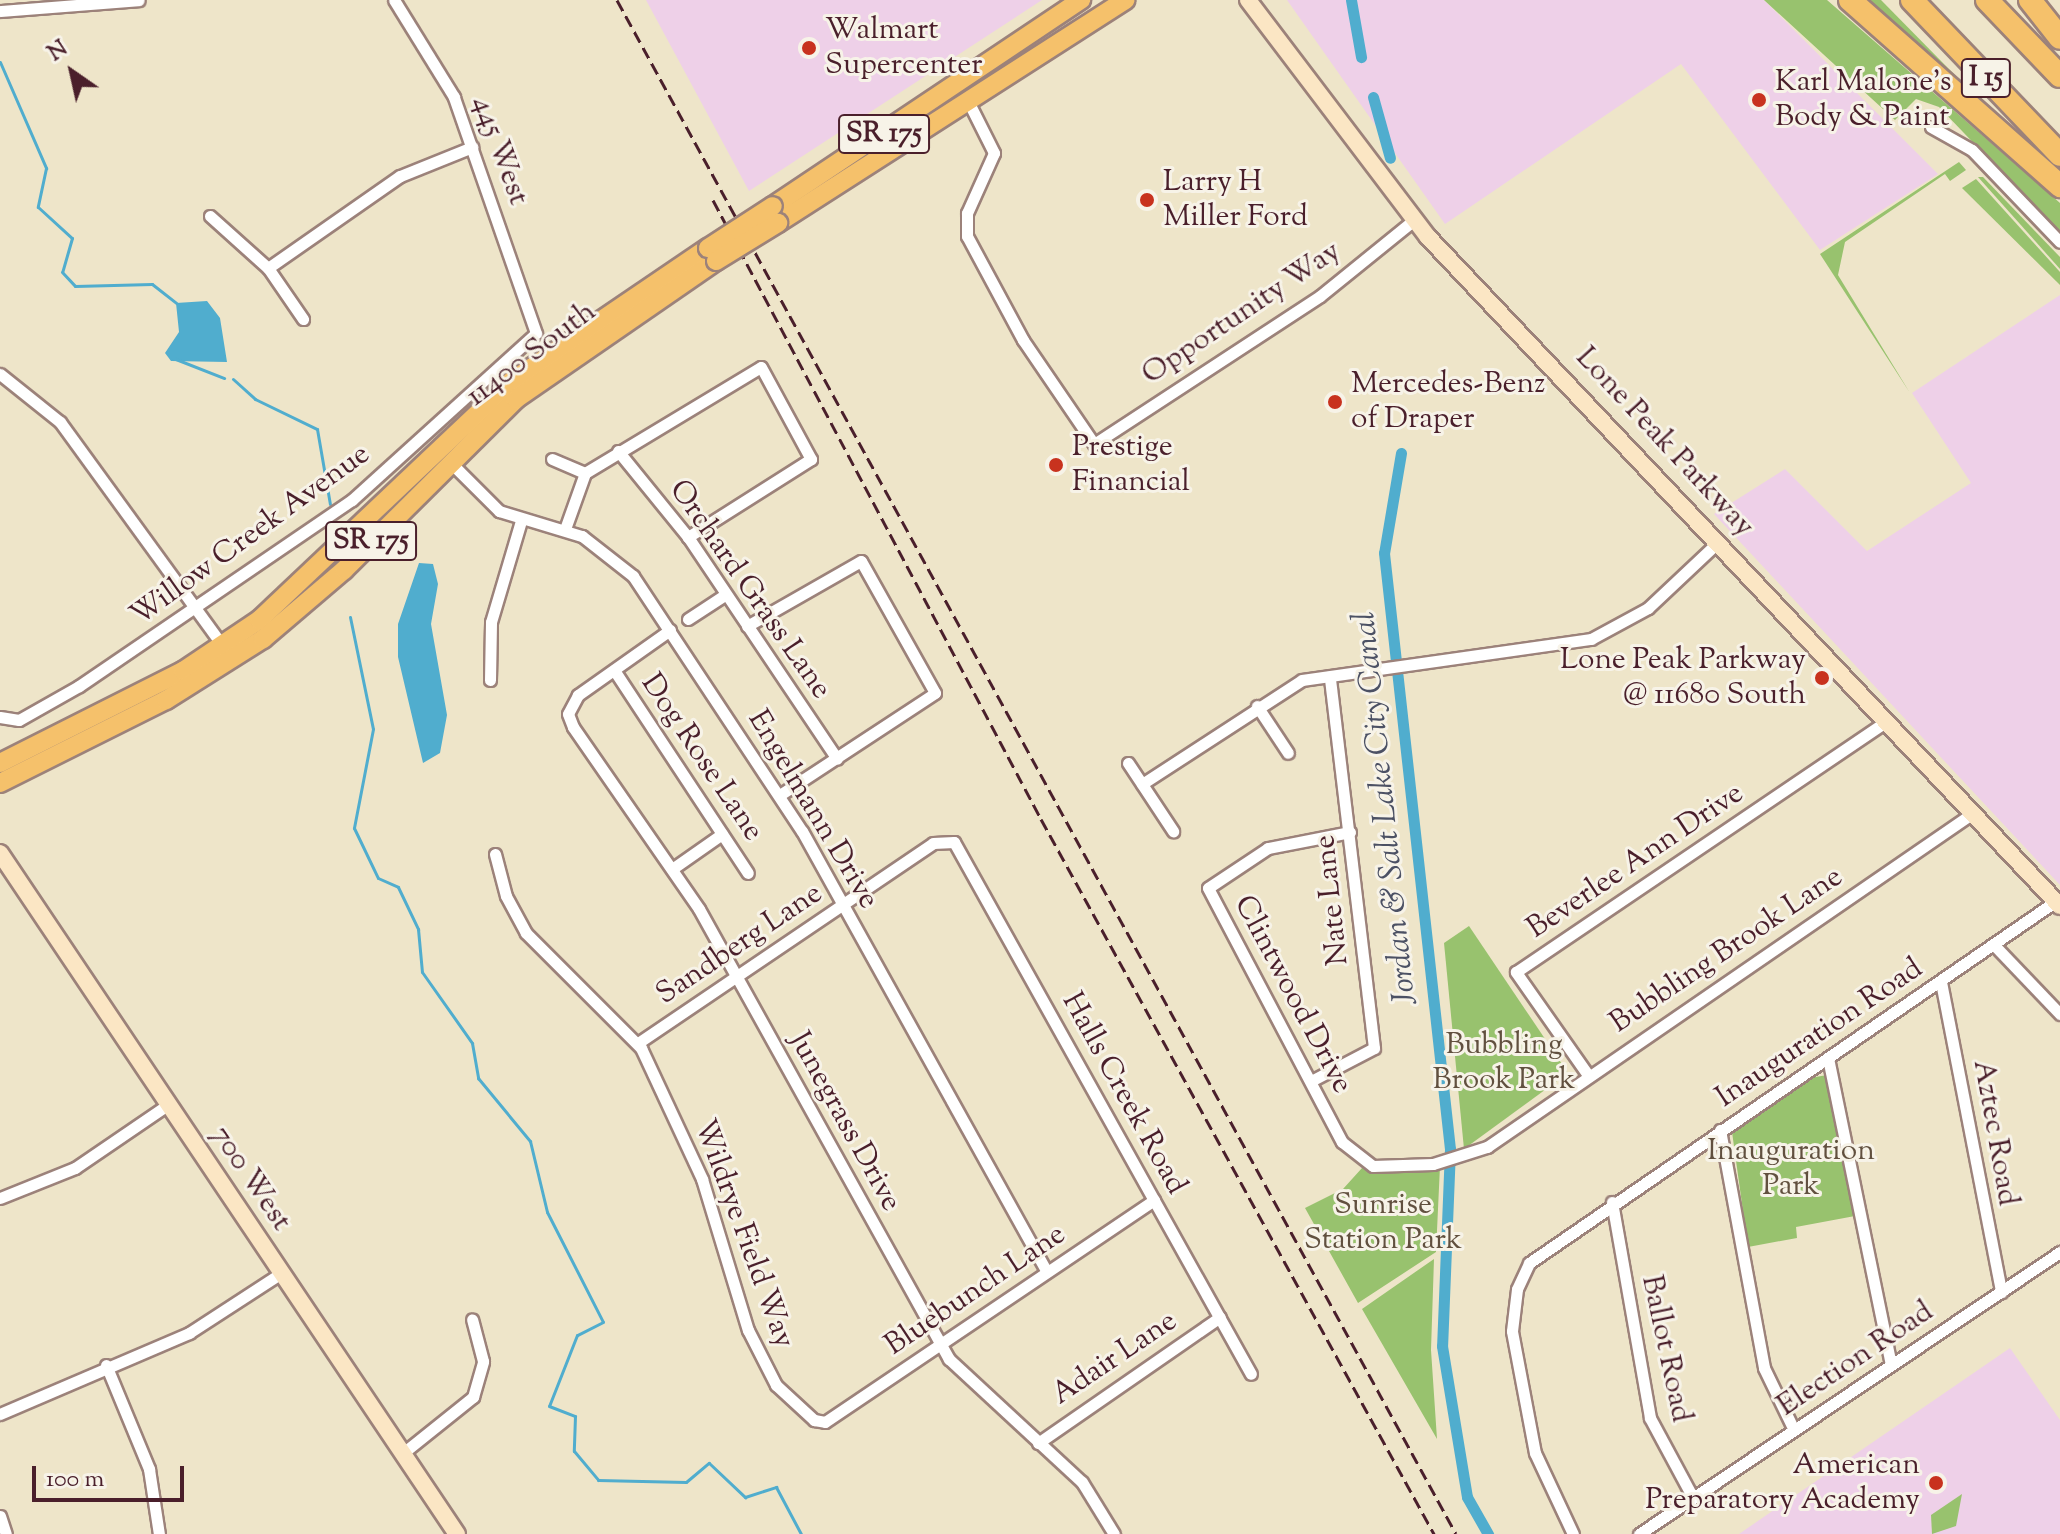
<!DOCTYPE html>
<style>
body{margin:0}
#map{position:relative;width:2060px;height:1534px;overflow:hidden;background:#eee5c9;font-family:"Sorts Mill Goudy",serif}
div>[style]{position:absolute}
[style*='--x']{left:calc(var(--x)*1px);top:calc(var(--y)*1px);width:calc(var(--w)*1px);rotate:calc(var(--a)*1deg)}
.built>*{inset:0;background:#eed0e8}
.green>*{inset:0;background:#98c26e}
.water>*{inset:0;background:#50adce}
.stream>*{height:3px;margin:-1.5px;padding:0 1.5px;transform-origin:1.5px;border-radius:1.5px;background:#50adce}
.canal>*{height:11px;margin:-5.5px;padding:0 5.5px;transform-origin:5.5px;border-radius:5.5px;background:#50adce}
.roads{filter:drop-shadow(2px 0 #9c827a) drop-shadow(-2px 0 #9c827a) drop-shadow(0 2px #9c827a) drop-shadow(0 -2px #9c827a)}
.street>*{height:11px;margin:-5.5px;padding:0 5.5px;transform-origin:5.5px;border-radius:5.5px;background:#fff}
.secondary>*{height:16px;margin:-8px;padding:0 8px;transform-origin:8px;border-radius:8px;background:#fbe6c4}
.primary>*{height:18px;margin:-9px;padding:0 9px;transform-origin:9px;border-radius:9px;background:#f5c16b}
.highway>*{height:22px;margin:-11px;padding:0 11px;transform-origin:11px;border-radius:11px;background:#f5c16b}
.rail>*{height:3px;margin-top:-1.5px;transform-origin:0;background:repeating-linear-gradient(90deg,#4a1f2b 0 12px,transparent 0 18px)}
.bridges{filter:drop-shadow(2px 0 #9c827a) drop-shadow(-2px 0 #9c827a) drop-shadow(0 2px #9c827a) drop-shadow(0 -2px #9c827a)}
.primary-bridge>*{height:18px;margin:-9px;padding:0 9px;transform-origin:9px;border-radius:9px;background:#f5c16b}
.dots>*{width:22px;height:22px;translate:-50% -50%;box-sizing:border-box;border:4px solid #f7f3e8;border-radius:50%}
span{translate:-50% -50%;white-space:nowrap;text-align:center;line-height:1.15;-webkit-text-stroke:6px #f7f3e8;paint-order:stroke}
.shield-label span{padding:2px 6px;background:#f7f3e8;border:2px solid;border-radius:6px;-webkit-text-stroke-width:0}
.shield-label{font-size:28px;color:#4a1f2b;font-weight:700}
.poi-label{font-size:30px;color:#4a1f2b}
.left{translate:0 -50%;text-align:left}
.right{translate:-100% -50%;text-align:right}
.street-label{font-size:30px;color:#4a1f2b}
.park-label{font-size:30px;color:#61503f}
.water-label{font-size:32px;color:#4c5164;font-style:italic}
.north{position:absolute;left:32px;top:32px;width:80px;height:80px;-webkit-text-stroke:6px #f7f3e8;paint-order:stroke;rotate:326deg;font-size:22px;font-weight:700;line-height:32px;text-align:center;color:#4a1f2b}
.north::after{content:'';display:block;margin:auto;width:28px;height:36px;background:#4a1f2b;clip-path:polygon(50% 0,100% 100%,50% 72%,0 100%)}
.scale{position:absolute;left:32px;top:1466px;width:152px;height:36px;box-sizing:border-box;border:4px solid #4a1f2b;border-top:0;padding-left:10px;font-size:24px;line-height:28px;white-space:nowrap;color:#4a1f2b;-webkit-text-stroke:6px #f7f3e8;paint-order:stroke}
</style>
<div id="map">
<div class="built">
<i style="clip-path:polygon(646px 0,1042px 0,749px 191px)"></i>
<i style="clip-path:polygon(1287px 0,1764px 0,1938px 174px,1820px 250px,1681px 64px,1445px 224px)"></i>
<i style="clip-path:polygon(2060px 295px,2060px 885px,1714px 514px,1785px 469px,1867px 551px,1971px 483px,1912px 393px)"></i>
<i style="clip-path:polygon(2010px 1348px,2060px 1420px,2060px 1534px,1739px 1534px)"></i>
</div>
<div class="green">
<i style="clip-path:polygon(1764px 0,1827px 0,2060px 203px,2060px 233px,1939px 107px,1916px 99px,1895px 120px)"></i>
<i style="clip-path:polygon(1864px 0,1881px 0,2003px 124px)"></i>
<i style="clip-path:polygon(1959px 162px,1966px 170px,1950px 181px,1945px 174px,1845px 242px,1838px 275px,1910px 393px,1820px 254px)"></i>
<i style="clip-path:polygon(1978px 177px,1983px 177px,2060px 257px,2060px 269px)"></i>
<i style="clip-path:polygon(1976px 179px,2060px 272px,2060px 285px,1962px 188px)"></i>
<i style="clip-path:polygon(1469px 926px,1568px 1073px,1464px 1149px,1444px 943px)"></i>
<i style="clip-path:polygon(1827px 1075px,1855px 1216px,1796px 1227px,1797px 1238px,1748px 1247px,1732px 1132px,1810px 1078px)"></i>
<i style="clip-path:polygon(1440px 1166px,1436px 1252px,1358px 1303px,1305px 1208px,1343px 1189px,1362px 1168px)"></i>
<i style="clip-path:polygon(1434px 1259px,1431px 1350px,1437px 1439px,1362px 1309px)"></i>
<i style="clip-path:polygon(1962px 1494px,1956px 1526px,1932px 1534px,1931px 1515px)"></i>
</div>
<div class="water">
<i style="clip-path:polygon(207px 301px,220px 318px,227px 362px,171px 361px,165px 353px,179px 332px,176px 303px)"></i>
<i style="clip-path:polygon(419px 563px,433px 564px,438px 584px,431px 624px,447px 715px,440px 753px,423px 763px,398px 657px,398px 624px)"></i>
</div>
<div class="stream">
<i style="--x:0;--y:62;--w:116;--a:66.5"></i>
<i style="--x:46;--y:168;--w:40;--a:102"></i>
<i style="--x:38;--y:207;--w:46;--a:42.4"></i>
<i style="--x:72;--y:238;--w:35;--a:106"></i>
<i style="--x:62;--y:272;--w:19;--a:47"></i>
<i style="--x:75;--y:286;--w:77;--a:-1.5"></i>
<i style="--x:152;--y:284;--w:31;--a:38"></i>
<i style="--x:173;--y:358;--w:55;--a:21.4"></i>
<i style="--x:233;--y:379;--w:30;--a:42"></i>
<i style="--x:255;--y:399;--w:69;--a:25.8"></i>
<i style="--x:317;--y:429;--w:76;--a:80.2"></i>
<i style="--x:350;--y:617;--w:114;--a:78.4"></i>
<i style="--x:373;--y:729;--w:101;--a:100.9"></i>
<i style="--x:354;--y:828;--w:55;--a:64.4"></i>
<i style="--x:378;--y:878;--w:22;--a:24"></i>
<i style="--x:398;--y:887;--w:47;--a:64.5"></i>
<i style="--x:418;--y:929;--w:43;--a:84.7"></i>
<i style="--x:422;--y:972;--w:87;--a:54.8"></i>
<i style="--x:472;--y:1043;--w:36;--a:80"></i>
<i style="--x:478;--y:1078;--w:82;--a:50.5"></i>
<i style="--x:530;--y:1141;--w:73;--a:76.5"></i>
<i style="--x:547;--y:1212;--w:123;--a:63"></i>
<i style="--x:603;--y:1322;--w:29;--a:153"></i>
<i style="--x:577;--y:1335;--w:76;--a:111.5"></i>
<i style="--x:549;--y:1406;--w:28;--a:21"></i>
<i style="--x:575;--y:1416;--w:35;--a:92"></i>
<i style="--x:574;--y:1451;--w:38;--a:50"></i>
<i style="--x:598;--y:1480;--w:88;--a:1.3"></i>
<i style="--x:686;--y:1482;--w:30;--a:-40"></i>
<i style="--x:709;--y:1463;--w:50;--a:43.4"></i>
<i style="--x:745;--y:1497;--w:33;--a:-18"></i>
<i style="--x:776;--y:1487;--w:53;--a:62"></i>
</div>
<div class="canal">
<i style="--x:1351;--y:0;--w:58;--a:80"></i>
<i style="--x:1373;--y:97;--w:63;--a:74.4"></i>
<i style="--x:1401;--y:453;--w:101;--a:99.6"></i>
<i style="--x:1384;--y:553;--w:600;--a:83.68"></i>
<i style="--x:1450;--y:1149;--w:197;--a:92.3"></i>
<i style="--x:1442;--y:1346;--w:153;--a:80.6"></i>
<i style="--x:1467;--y:1497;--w:43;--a:60.4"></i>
</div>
<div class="roads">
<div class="street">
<i style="--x:0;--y:11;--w:139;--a:-4.5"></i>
<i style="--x:969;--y:103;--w:56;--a:63.4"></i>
<i style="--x:994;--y:153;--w:66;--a:114.2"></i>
<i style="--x:967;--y:213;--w:23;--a:90"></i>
<i style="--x:967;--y:236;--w:118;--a:61.7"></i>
<i style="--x:1023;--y:340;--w:126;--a:55.7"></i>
<i style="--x:1094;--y:444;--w:270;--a:-33.2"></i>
<i style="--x:1320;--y:296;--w:121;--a:-39"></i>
<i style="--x:1931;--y:127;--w:47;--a:29.3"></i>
<i style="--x:1972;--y:150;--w:127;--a:46.3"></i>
<i style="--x:210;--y:216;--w:78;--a:41.9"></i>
<i style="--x:268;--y:268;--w:62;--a:55.5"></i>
<i style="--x:268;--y:268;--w:161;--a:-34.9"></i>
<i style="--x:400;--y:176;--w:78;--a:-21.9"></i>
<i style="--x:0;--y:374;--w:77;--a:38.7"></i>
<i style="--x:60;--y:422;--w:277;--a:54"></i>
<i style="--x:618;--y:451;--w:111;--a:50.9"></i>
<i style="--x:688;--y:537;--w:267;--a:56.1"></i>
<i style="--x:552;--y:459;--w:36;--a:23"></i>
<i style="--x:449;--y:461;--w:71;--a:45"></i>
<i style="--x:499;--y:511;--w:87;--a:16.8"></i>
<i style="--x:582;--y:536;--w:65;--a:38.1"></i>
<i style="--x:633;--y:576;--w:306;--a:56.5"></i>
<i style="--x:802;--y:831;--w:504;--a:60.95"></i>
<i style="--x:565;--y:529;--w:59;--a:-70.3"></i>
<i style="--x:585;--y:473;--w:205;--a:-31.1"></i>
<i style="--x:761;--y:367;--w:105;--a:61.5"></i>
<i style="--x:811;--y:459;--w:146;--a:147.6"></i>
<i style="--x:688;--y:619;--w:45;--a:-33.3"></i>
<i style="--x:747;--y:626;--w:131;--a:-29.7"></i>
<i style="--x:861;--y:561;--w:151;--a:60.7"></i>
<i style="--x:935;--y:693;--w:186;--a:146.7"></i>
<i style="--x:670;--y:630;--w:113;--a:144.8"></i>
<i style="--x:578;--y:695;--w:21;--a:118"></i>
<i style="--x:568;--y:714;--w:14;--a:69"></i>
<i style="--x:573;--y:727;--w:221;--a:55.3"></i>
<i style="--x:699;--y:909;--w:515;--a:60.95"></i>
<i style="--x:949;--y:1359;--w:181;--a:42.8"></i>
<i style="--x:1082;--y:1482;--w:61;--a:58.4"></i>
<i style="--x:614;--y:670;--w:243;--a:56.6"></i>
<i style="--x:490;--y:680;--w:58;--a:-89"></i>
<i style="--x:491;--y:622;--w:105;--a:-73.5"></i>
<i style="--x:1257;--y:706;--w:56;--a:56.6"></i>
<i style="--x:0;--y:717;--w:19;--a:9"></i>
<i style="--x:19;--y:720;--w:69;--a:-29.5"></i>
<i style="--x:79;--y:686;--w:330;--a:-34.3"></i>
<i style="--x:352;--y:500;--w:248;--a:-42.2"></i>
<i style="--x:536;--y:333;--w:250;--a:-109.2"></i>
<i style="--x:454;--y:97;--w:114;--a:-121.7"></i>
<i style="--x:1128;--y:763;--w:82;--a:56.5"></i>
<i style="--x:1142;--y:784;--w:191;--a:-33"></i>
<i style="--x:1302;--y:680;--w:292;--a:-8.1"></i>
<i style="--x:1591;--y:639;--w:65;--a:-28.5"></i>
<i style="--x:1648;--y:608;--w:96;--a:-43.3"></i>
<i style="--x:1350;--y:832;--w:84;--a:169"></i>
<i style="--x:1268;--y:848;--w:72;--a:146.3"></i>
<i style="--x:1208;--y:888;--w:287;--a:62.2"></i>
<i style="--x:1342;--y:1142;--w:39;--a:38"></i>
<i style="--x:1373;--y:1166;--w:60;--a:-1.9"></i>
<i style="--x:1433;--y:1164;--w:57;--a:-17.5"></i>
<i style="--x:1487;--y:1147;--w:590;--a:-34.5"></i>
<i style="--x:495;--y:854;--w:43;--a:75.3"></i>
<i style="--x:506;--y:896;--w:42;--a:61.6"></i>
<i style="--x:526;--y:933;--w:163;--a:45"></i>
<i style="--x:641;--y:1048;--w:145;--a:65"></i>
<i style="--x:702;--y:1179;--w:158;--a:73.1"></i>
<i style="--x:748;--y:1330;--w:62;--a:63"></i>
<i style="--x:776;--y:1385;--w:52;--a:42.6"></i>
<i style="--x:814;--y:1420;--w:11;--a:10"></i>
<i style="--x:825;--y:1422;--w:397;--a:-34"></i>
<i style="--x:672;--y:869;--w:61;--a:-35"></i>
<i style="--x:1995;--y:946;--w:94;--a:46.3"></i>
<i style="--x:1941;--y:982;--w:316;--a:79"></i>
<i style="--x:638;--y:1043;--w:356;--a:-34.1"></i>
<i style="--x:933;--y:843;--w:21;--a:-3"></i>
<i style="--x:954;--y:842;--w:609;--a:60.83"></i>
<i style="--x:1828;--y:1058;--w:313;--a:78.4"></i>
<i style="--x:1588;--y:1075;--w:126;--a:-125"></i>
<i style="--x:1516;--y:972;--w:448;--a:-34.1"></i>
<i style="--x:1311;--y:1081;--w:71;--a:-27.6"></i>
<i style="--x:1374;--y:1048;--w:374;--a:-96.8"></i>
<i style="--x:1720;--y:1130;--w:242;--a:79.5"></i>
<i style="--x:1764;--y:1368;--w:69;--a:64.2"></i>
<i style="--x:0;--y:1198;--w:81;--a:-21.8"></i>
<i style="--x:75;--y:1168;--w:110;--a:-34.3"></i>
<i style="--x:1612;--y:1202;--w:219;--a:80"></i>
<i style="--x:1650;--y:1418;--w:91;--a:61.7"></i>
<i style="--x:106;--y:1365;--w:113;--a:67.5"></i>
<i style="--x:149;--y:1469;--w:66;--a:81.3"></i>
<i style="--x:0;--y:1414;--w:206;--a:-23.2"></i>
<i style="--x:189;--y:1333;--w:108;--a:-33"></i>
<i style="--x:1038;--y:1443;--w:221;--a:-34.7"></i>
<i style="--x:403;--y:1453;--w:90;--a:-38.7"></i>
<i style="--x:473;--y:1397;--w:37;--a:-74"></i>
<i style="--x:483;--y:1361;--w:43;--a:-104.7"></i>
<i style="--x:0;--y:1516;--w:19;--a:72"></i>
<i style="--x:1573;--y:1534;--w:89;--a:-115.1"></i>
<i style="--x:1535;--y:1453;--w:124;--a:-100.7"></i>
<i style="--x:1512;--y:1331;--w:42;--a:-83.2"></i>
<i style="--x:1517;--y:1289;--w:29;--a:-65"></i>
<i style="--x:1529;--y:1263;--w:639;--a:-34.49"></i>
<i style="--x:1639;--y:1534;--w:507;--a:-33.82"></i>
</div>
<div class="secondary">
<i style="--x:1248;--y:0;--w:298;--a:52.8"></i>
<i style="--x:1428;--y:237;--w:920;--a:46.63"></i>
<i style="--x:0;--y:853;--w:820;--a:56.14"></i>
</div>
<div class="primary">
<i style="--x:773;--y:206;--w:371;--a:-33.8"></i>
<i style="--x:778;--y:223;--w:413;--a:-32.7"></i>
<i style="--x:0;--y:763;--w:205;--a:-26.7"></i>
<i style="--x:183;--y:671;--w:92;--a:-33.9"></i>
<i style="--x:259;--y:620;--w:348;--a:-43.4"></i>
<i style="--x:512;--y:381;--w:237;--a:-34.2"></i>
<i style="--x:0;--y:783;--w:186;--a:-26.6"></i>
<i style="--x:166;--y:700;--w:115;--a:-32.2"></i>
<i style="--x:263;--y:639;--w:106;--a:-40.4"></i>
<i style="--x:344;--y:570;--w:243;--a:-44.8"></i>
<i style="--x:516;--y:399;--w:243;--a:-34.6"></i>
</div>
<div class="highway">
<i style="--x:1850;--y:0;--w:281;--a:41.5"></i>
<i style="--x:1912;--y:0;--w:214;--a:46.3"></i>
<i style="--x:1987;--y:0;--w:105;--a:46.2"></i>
<i style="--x:2030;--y:0;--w:48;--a:51.7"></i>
</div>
</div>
<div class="rail">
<i style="--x:617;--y:0;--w:1748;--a:61.32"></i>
<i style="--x:713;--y:200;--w:701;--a:62.08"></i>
<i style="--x:1041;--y:819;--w:816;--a:61.2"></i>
</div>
<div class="bridges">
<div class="primary-bridge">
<i style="--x:708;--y:248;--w:77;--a:-32.9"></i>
<i style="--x:716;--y:261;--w:73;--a:-31.5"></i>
</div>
</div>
<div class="dots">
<i style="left:809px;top:48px;background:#c8321e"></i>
<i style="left:1759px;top:100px;background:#c8321e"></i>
<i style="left:1147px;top:200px;background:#c8321e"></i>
<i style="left:1335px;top:402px;background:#c8321e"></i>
<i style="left:1056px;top:465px;background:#c8321e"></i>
<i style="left:1822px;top:678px;background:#c8321e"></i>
<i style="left:1936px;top:1483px;background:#c8321e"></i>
</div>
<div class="shield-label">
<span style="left:1986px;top:78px">I 15</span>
<span style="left:884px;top:134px">SR 175</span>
<span style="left:371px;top:541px">SR 175</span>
</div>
<div class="poi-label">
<span class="left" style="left:825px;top:48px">Walmart<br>Supercenter</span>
<span class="left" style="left:1775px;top:100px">Karl Malone's<br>Body &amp; Paint</span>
<span class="left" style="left:1163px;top:200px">Larry H<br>Miller Ford</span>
<span class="left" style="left:1351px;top:402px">Mercedes-Benz<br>of Draper</span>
<span class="left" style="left:1072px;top:465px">Prestige<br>Financial</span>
<span class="right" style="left:1806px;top:678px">Lone Peak Parkway<br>@ 11680 South</span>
<span class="right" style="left:1920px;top:1483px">American<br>Preparatory Academy</span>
</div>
<div class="street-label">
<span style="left:499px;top:151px;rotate:70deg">445 West</span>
<span style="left:1242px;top:314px;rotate:-34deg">Opportunity Way</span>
<span style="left:532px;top:355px;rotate:-37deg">11400 South</span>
<span style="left:1664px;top:443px;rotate:47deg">Lone Peak Parkway</span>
<span style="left:251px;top:536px;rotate:-36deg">Willow Creek Avenue</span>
<span style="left:749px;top:590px;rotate:55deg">Orchard Grass Lane</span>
<span style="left:701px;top:758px;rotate:56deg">Dog Rose Lane</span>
<span style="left:812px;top:810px;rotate:59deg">Engelmann Drive</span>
<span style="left:1636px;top:862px;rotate:-34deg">Beverlee Ann Drive</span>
<span style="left:1333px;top:900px;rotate:-96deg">Nate Lane</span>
<span style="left:740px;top:945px;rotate:-34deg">Sandberg Lane</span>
<span style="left:1727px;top:951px;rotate:-34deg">Bubbling Brook Lane</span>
<span style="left:1292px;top:995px;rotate:62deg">Clintwood Drive</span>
<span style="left:1820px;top:1034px;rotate:-34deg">Inauguration Road</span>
<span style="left:1123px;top:1094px;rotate:61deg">Halls Creek Road</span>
<span style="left:844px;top:1122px;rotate:61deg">Junegrass Drive</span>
<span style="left:1994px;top:1133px;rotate:80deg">Aztec Road</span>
<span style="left:250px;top:1179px;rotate:56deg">700 West</span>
<span style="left:743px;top:1234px;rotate:70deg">Wildrye Field Way</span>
<span style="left:976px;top:1291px;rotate:-34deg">Bluebunch Lane</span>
<span style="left:1665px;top:1349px;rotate:78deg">Ballot Road</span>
<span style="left:1115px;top:1359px;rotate:-34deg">Adair Lane</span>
<span style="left:1856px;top:1360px;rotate:-34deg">Election Road</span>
</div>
<div class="park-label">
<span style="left:1504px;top:1063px">Bubbling<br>Brook Park</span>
<span style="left:1791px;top:1169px">Inauguration<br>Park</span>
<span style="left:1383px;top:1223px">Sunrise<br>Station Park</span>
</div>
<div class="water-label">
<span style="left:1386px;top:808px;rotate:-96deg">Jordan &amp; Salt Lake City Canal</span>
</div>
<div class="north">N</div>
<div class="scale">100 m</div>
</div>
